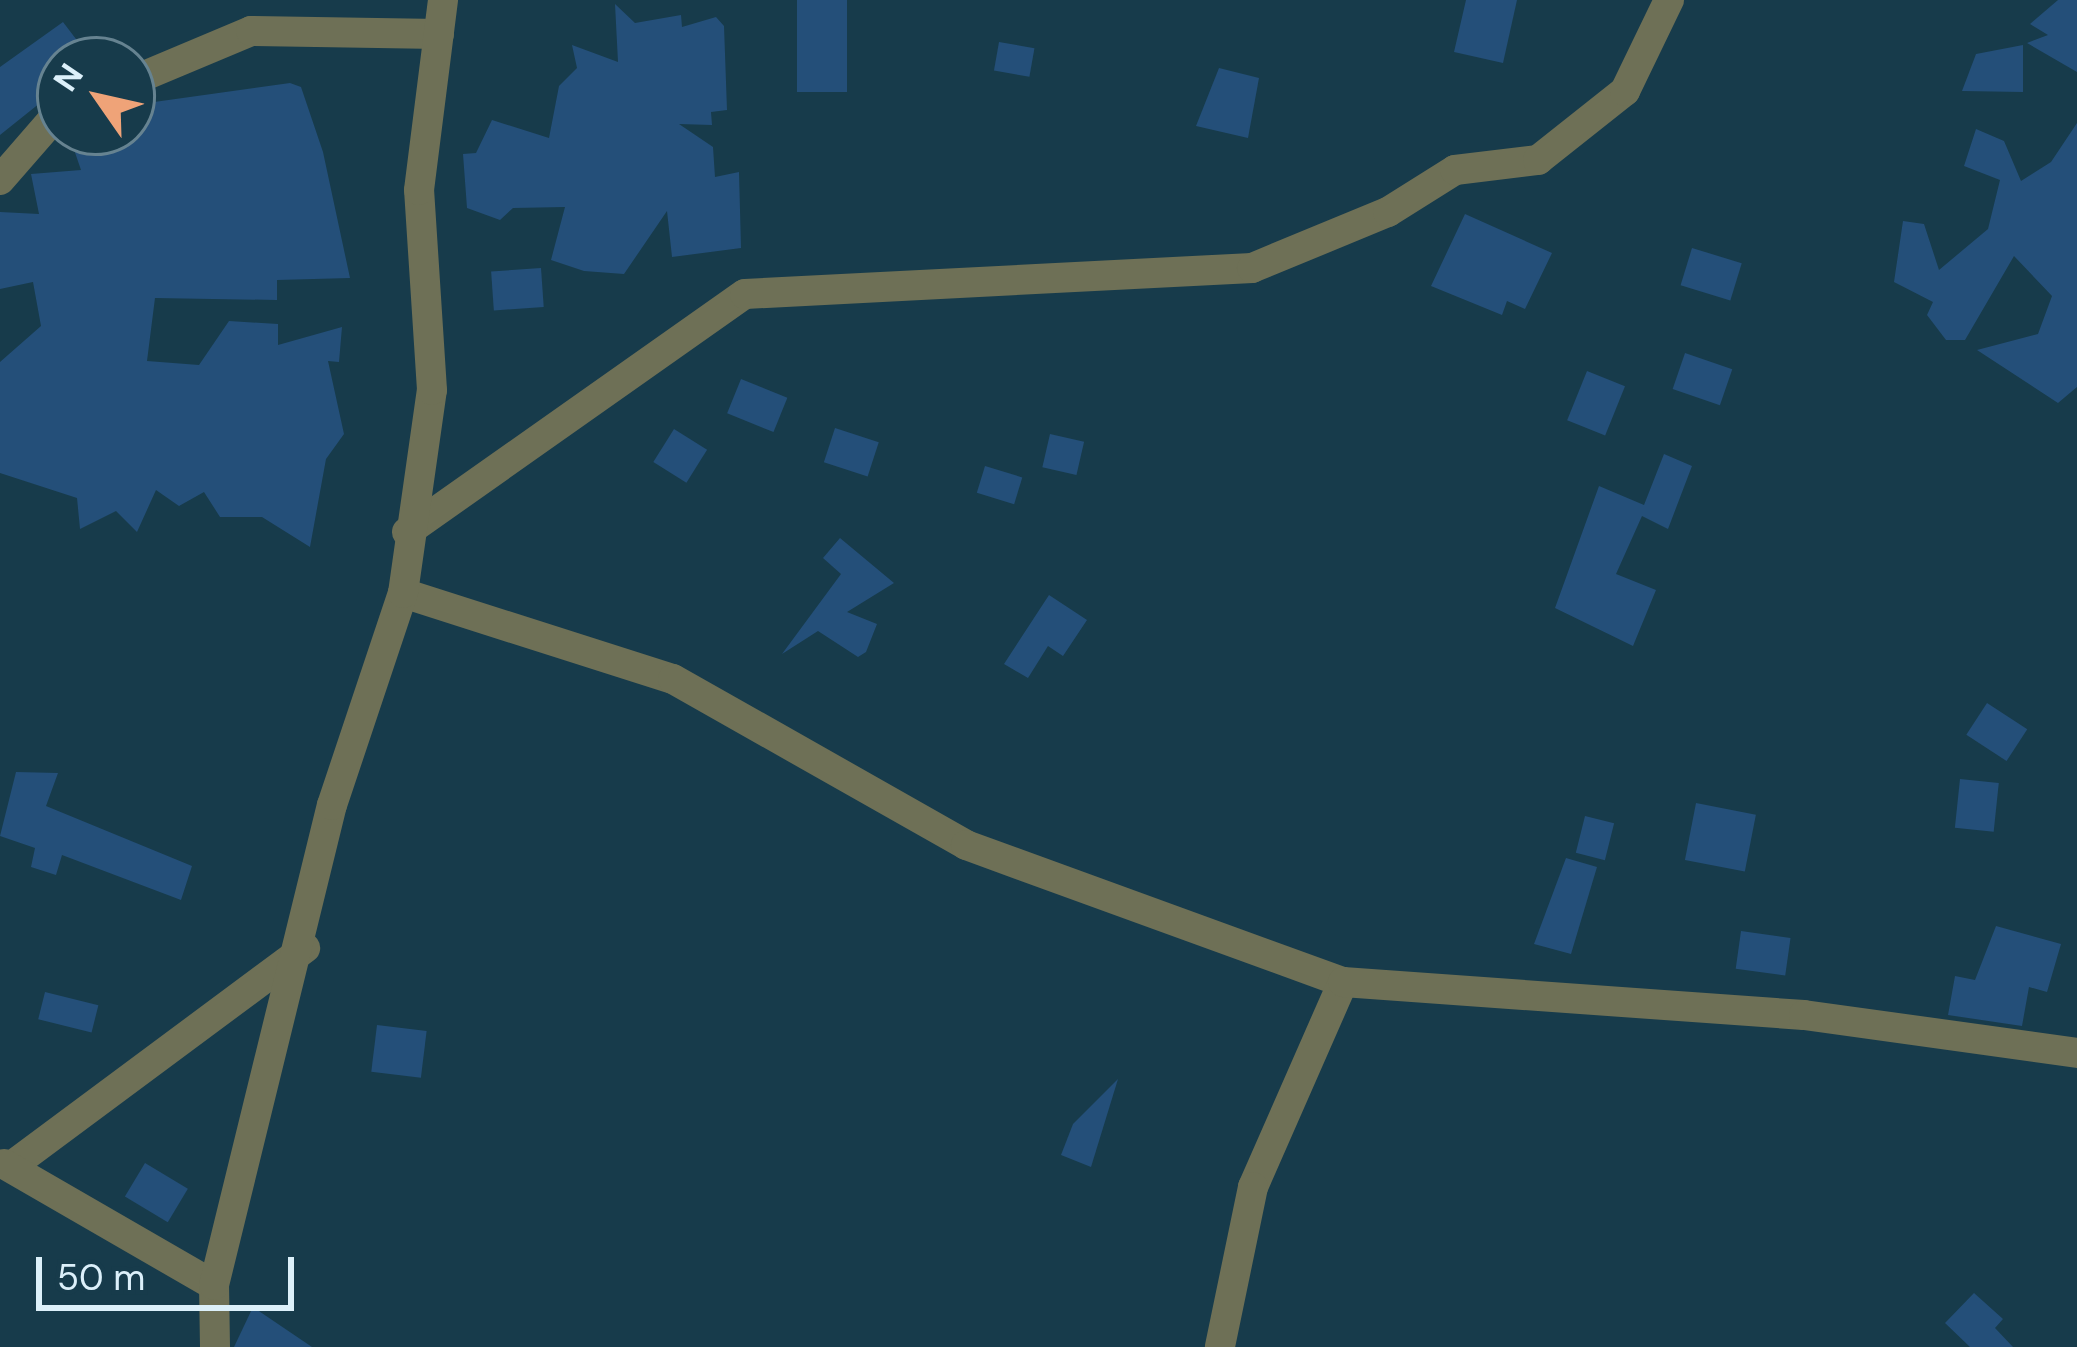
<!DOCTYPE html>
<style>
body{margin:0}
#map{position:relative;width:2077px;height:1347px;overflow:hidden;background:#173b4b;font-family:"DM Sans",sans-serif}
div>[style]{position:absolute}
[style*='--x']{left:calc(var(--x)*1px);top:calc(var(--y)*1px);width:calc(var(--w)*1px);rotate:calc(var(--a)*1deg)}
.building>*{inset:0;background:#244f79;transform-origin:0 0}
.street>*{height:30px;margin:-15px;padding:0 15px;transform-origin:15px;border-radius:15px;background:#6e7056}
span{translate:-50% -50%;white-space:nowrap;text-align:center;line-height:1.15;-webkit-text-stroke:12px #173b4b;paint-order:stroke}
.north{position:absolute;left:36px;top:36px;width:120px;height:120px;box-sizing:border-box;background:#173b4b;border:3px solid #668391;border-radius:50%;rotate:304deg;font-size:33px;font-weight:700;line-height:48px;text-align:center;color:#dcf0fa}
.north::after{content:'';display:block;margin:auto;width:42px;height:54px;background:#efa378;clip-path:polygon(50% 0,100% 100%,50% 72%,0 100%)}
.scale{position:absolute;left:36px;top:1257px;width:258px;height:54px;box-sizing:border-box;border:6px solid #dcf0fa;border-top:0;padding-left:15px;font-size:36px;line-height:42px;white-space:nowrap;color:#dcf0fa;-webkit-text-stroke:9px #173b4b;paint-order:stroke}
</style>
<div id="map">
<div class="building">
<i style="left:797px;top:0;width:50px;height:92px"></i>
<i style="clip-path:polygon(1466px 0,1517px 0,1503px 63px,1454px 52px)"></i>
<i style="clip-path:polygon(2058px 0,2077px 0,2077px 72px,2027px 43px,2048px 35px,2030px 24px)"></i>
<i style="clip-path:polygon(615px 4px,635px 23px,681px 15px,682px 27px,716px 17px,724px 26px,727px 110px,711px 112px,712px 125px,679px 124px,713px 147px,715px 177px,739px 172px,741px 248px,672px 257px,667px 211px,624px 274px,584px 271px,551px 260px,565px 207px,513px 208px,500px 220px,467px 208px,463px 154px,476px 153px,492px 120px,549px 138px,559px 86px,577px 68px,572px 45px,618px 62px)"></i>
<i style="clip-path:polygon(63px 22px,92px 60px,60px 60px,60px 87px,0 135px,0 67px)"></i>
<i style="left:999px;top:42px;width:36px;height:29px;rotate:10deg"></i>
<i style="clip-path:polygon(2023px 45px,2023px 92px,1962px 91px,1976px 54px)"></i>
<i style="clip-path:polygon(1219px 68px,1259px 78px,1248px 138px,1196px 126px)"></i>
<i style="clip-path:polygon(290px 83px,301px 87px,323px 152px,350px 278px,277px 280px,277px 300px,155px 298px,147px 361px,199px 365px,229px 321px,278px 324px,278px 345px,342px 327px,339px 362px,328px 361px,344px 434px,326px 459px,310px 547px,262px 517px,220px 517px,204px 492px,179px 506px,156px 490px,137px 532px,116px 511px,80px 529px,77px 498px,0 473px,0 362px,41px 326px,33px 282px,0 289px,0 212px,39px 214px,31px 174px,81px 170px,68px 132px,139px 132px,147px 103px)"></i>
<i style="clip-path:polygon(2077px 123px,2077px 387px,2058px 403px,1977px 350px,2038px 334px,2052px 296px,2014px 256px,1965px 340px,1946px 340px,1927px 315px,1933px 302px,1894px 282px,1903px 221px,1924px 224px,1939px 270px,1988px 229px,2000px 180px,1964px 166px,1976px 129px,2004px 141px,2021px 181px,2051px 162px)"></i>
<i style="clip-path:polygon(1465px 214px,1552px 253px,1525px 309px,1507px 301px,1502px 315px,1431px 286px)"></i>
<i style="left:1692px;top:248px;width:52px;height:39px;rotate:17deg"></i>
<i style="left:541px;top:268px;width:39px;height:50px;rotate:86deg"></i>
<i style="left:1685px;top:353px;width:50px;height:38px;rotate:19deg"></i>
<i style="left:1587px;top:371px;width:41px;height:53px;rotate:22deg"></i>
<i style="left:741px;top:379px;width:50px;height:37px;rotate:22deg"></i>
<i style="left:835px;top:428px;width:46px;height:36px;rotate:18deg"></i>
<i style="left:674px;top:429px;width:39px;height:39px;rotate:32deg"></i>
<i style="left:1050px;top:434px;width:35px;height:34px;rotate:13deg"></i>
<i style="clip-path:polygon(1664px 454px,1692px 466px,1668px 529px,1642px 516px,1616px 574px,1656px 590px,1633px 646px,1555px 608px,1599px 486px,1644px 505px)"></i>
<i style="left:985px;top:466px;width:39px;height:28px;rotate:17deg"></i>
<i style="clip-path:polygon(840px 538px,894px 583px,847px 612px,877px 624px,866px 652px,858px 657px,818px 631px,782px 654px,841px 574px,823px 558px)"></i>
<i style="clip-path:polygon(1049px 595px,1087px 620px,1063px 656px,1048px 646px,1028px 678px,1004px 664px)"></i>
<i style="left:1987px;top:703px;width:48px;height:38px;rotate:33deg"></i>
<i style="clip-path:polygon(16px 772px,58px 773px,46px 806px,192px 866px,181px 900px,62px 855px,56px 875px,31px 867px,35px 848px,0 836px)"></i>
<i style="left:1960px;top:779px;width:39px;height:49px;rotate:6deg"></i>
<i style="left:1696px;top:803px;width:61px;height:58px;rotate:11deg"></i>
<i style="left:1585px;top:816px;width:30px;height:38px;rotate:14deg"></i>
<i style="clip-path:polygon(1566px 858px,1597px 867px,1571px 954px,1534px 944px)"></i>
<i style="clip-path:polygon(1996px 926px,2061px 944px,2047px 992px,2029px 987px,2022px 1026px,1948px 1015px,1955px 976px,1975px 980px)"></i>
<i style="left:1741px;top:931px;width:50px;height:38px;rotate:8deg"></i>
<i style="left:45px;top:992px;width:55px;height:28px;rotate:14deg"></i>
<i style="left:377px;top:1025px;width:50px;height:47px;rotate:7deg"></i>
<i style="clip-path:polygon(1118px 1079px,1091px 1167px,1061px 1155px,1073px 1124px)"></i>
<i style="left:145px;top:1163px;width:50px;height:39px;rotate:31deg"></i>
<i style="clip-path:polygon(1974px 1293px,2003px 1319px,1995px 1328px,2013px 1347px,1970px 1347px,1945px 1323px)"></i>
<i style="clip-path:polygon(253px 1307px,312px 1347px,234px 1347px)"></i>
</div>
<div class="street">
<i style="--x:132;--y:81;--w:129;--a:-22.8"></i>
<i style="--x:251;--y:31;--w:188;--a:0.9"></i>
<i style="--x:0;--y:180;--w:91;--a:-49"></i>
<i style="--x:407;--y:532;--w:413;--a:-35.2"></i>
<i style="--x:745;--y:294;--w:508;--a:-2.94"></i>
<i style="--x:1252;--y:268;--w:147;--a:-22.4"></i>
<i style="--x:1388;--y:212;--w:79;--a:-32.1"></i>
<i style="--x:1455;--y:170;--w:84;--a:-6.9"></i>
<i style="--x:1538;--y:160;--w:111;--a:-38.4"></i>
<i style="--x:1625;--y:91;--w:101;--a:-64.2"></i>
<i style="--x:403;--y:593;--w:283;--a:17.7"></i>
<i style="--x:673;--y:679;--w:337;--a:29.5"></i>
<i style="--x:966;--y:845;--w:401;--a:20"></i>
<i style="--x:1343;--y:982;--w:224;--a:113.7"></i>
<i style="--x:1253;--y:1187;--w:163;--a:101.7"></i>
<i style="--x:1343;--y:982;--w:462;--a:4.1"></i>
<i style="--x:1804;--y:1015;--w:276;--a:7.9"></i>
<i style="--x:17;--y:1162;--w:359;--a:-36.6"></i>
<i style="--x:4;--y:1164;--w:242;--a:30"></i>
<i style="--x:215;--y:1347;--w:62;--a:-90.9"></i>
<i style="--x:214;--y:1285;--w:494;--a:-76.2"></i>
<i style="--x:332;--y:805;--w:224;--a:-71.5"></i>
<i style="--x:403;--y:593;--w:205;--a:-81.9"></i>
<i style="--x:432;--y:390;--w:200;--a:-93.7"></i>
<i style="--x:419;--y:190;--w:192;--a:-82.8"></i>
</div>
<div class="north">N</div>
<div class="scale">50 m</div>
</div>
